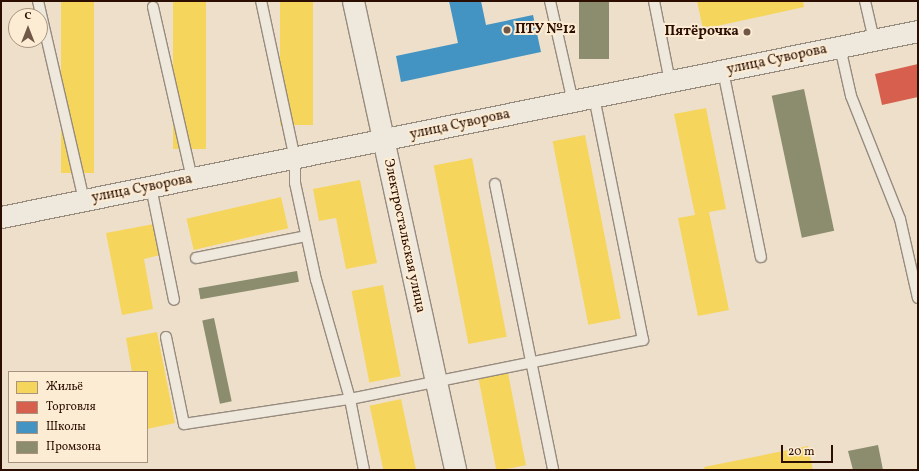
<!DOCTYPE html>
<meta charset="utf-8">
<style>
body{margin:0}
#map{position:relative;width:919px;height:471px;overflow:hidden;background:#eddfca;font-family:Vollkorn,serif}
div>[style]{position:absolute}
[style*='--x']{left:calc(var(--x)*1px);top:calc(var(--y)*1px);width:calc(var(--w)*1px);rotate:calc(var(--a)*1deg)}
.homes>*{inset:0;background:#f6d55c;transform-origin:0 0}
.shops>*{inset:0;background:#d6604d}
.schools>*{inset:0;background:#4393c3}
.industry>*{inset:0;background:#8c8c6e;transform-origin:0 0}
.roads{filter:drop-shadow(1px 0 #978b7e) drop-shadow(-1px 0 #978b7e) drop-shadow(0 1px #978b7e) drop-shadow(0 -1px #978b7e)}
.service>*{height:10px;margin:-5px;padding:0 5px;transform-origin:5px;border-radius:5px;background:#efe8dd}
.minor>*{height:21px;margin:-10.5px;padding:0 10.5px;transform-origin:10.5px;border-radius:10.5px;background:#efe8dd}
.dots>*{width:11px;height:11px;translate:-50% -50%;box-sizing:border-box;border:2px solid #fcecd3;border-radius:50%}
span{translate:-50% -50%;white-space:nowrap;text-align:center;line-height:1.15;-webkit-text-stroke:4px #fcecd3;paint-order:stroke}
.poi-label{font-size:14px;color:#2c0e00;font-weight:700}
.left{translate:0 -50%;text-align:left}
.right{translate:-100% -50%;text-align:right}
.street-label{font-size:14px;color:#2c0e00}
.frame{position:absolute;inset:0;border:2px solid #2c0e00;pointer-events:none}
.legend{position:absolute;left:8px;top:371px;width:140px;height:92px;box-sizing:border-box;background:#fcecd3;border:1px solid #a9937f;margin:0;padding:5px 7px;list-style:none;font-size:12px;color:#2c0e00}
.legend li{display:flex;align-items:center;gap:8px;height:20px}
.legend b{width:20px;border:1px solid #a9937f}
.north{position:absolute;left:8px;top:8px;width:40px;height:40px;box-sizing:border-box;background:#fcecd3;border:1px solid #a9937f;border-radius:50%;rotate:0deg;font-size:11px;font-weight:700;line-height:16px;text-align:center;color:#2c0e00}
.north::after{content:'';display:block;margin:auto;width:14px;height:18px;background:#705747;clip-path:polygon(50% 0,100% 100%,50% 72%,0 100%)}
.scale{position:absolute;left:781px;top:445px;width:52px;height:18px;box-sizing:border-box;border:2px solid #2c0e00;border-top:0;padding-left:5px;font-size:12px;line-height:14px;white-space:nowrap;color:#2c0e00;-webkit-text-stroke:3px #fcecd3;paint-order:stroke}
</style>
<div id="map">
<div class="homes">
<i style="left:61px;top:1px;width:33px;height:172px"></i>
<i style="left:173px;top:1px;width:33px;height:148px"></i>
<i style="left:280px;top:1px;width:33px;height:124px"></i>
<i style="clip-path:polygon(697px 1px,803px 1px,804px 7px,703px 29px)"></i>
<i style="clip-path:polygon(706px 108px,726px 209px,709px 212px,729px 310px,698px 316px,678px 218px,695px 215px,674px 114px)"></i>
<i style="left:585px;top:135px;width:187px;height:33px;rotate:79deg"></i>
<i style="left:472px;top:158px;width:182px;height:39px;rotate:79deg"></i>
<i style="clip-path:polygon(360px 180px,377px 263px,346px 269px,336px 218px,319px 221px,313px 189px)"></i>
<i style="left:281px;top:197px;width:32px;height:97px;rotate:77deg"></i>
<i style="clip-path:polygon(154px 224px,160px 255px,144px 259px,153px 309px,122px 315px,106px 233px)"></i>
<i style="left:383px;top:285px;width:93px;height:32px;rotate:79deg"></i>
<i style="clip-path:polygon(157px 332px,175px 423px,147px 429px,147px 372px,132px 372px,126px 338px)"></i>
<i style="left:508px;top:373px;width:94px;height:30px;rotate:79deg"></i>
<i style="left:401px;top:399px;width:73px;height:32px;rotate:78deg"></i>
<i style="clip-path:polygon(808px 446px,813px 470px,705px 470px,704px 467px)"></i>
</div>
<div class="shops">
<i style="clip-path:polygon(918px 64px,918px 97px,882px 105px,875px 74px)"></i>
</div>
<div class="schools">
<i style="clip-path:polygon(449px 1px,481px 1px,486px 25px,533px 15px,541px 52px,401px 82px,396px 56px,458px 43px)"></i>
</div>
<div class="industry">
<i style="left:579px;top:1px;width:30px;height:58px"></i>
<i style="left:804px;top:89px;width:145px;height:33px;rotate:78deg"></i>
<i style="left:297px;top:271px;width:11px;height:100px;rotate:80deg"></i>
<i style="left:214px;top:318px;width:85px;height:12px;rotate:78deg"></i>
<i style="clip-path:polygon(878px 445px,883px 470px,853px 470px,848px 451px)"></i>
</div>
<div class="roads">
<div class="service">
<i style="--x:38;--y:1;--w:205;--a:77"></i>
<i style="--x:550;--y:1;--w:104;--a:77.2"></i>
<i style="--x:654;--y:1;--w:83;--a:78.8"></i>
<i style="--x:865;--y:1;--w:40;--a:77"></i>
<i style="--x:153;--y:7;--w:176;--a:77.2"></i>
<i style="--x:840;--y:47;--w:50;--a:77.3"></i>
<i style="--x:851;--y:96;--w:132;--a:68.3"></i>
<i style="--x:900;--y:219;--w:81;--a:77.2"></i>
<i style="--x:723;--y:71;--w:190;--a:78.5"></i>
<i style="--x:495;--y:184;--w:292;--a:78.5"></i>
<i style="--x:151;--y:187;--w:115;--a:78.5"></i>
<i style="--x:196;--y:258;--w:112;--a:-11.3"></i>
<i style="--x:166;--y:337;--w:89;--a:78.3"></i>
<i style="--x:184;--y:424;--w:168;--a:-8.6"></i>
<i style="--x:350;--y:399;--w:124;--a:-105.9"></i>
<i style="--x:316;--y:280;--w:99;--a:-102.2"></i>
<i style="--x:295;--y:183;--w:24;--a:-90"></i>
<i style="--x:295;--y:159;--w:162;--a:-102.1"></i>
<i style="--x:364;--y:470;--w:72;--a:-101.2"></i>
<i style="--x:350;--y:399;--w:299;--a:-11.4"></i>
<i style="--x:643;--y:340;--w:247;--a:-101.4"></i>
</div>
<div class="minor">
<i style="--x:353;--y:1;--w:480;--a:77.7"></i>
<i style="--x:1;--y:217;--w:936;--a:-11.47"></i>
</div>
</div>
<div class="dots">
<i style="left:507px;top:30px;background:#705747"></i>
<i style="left:747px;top:32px;background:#705747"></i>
</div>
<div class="poi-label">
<span class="left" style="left:515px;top:30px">ПТУ №12</span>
<span class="right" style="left:739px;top:32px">Пятёрочка</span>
</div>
<div class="street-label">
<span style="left:777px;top:60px;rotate:-12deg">улица Суворова</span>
<span style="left:460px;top:125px;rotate:-12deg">улица Суворова</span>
<span style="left:142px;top:189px;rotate:-11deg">улица Суворова</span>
<span style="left:404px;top:236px;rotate:78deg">Электростальская улица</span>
</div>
<div class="frame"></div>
<ul class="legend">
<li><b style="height:11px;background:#f6d55c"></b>Жильё</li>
<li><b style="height:11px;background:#d6604d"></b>Торговля</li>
<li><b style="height:11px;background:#4393c3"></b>Школы</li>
<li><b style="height:11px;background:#8c8c6e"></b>Промзона</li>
</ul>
<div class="north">С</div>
<div class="scale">20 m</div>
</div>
